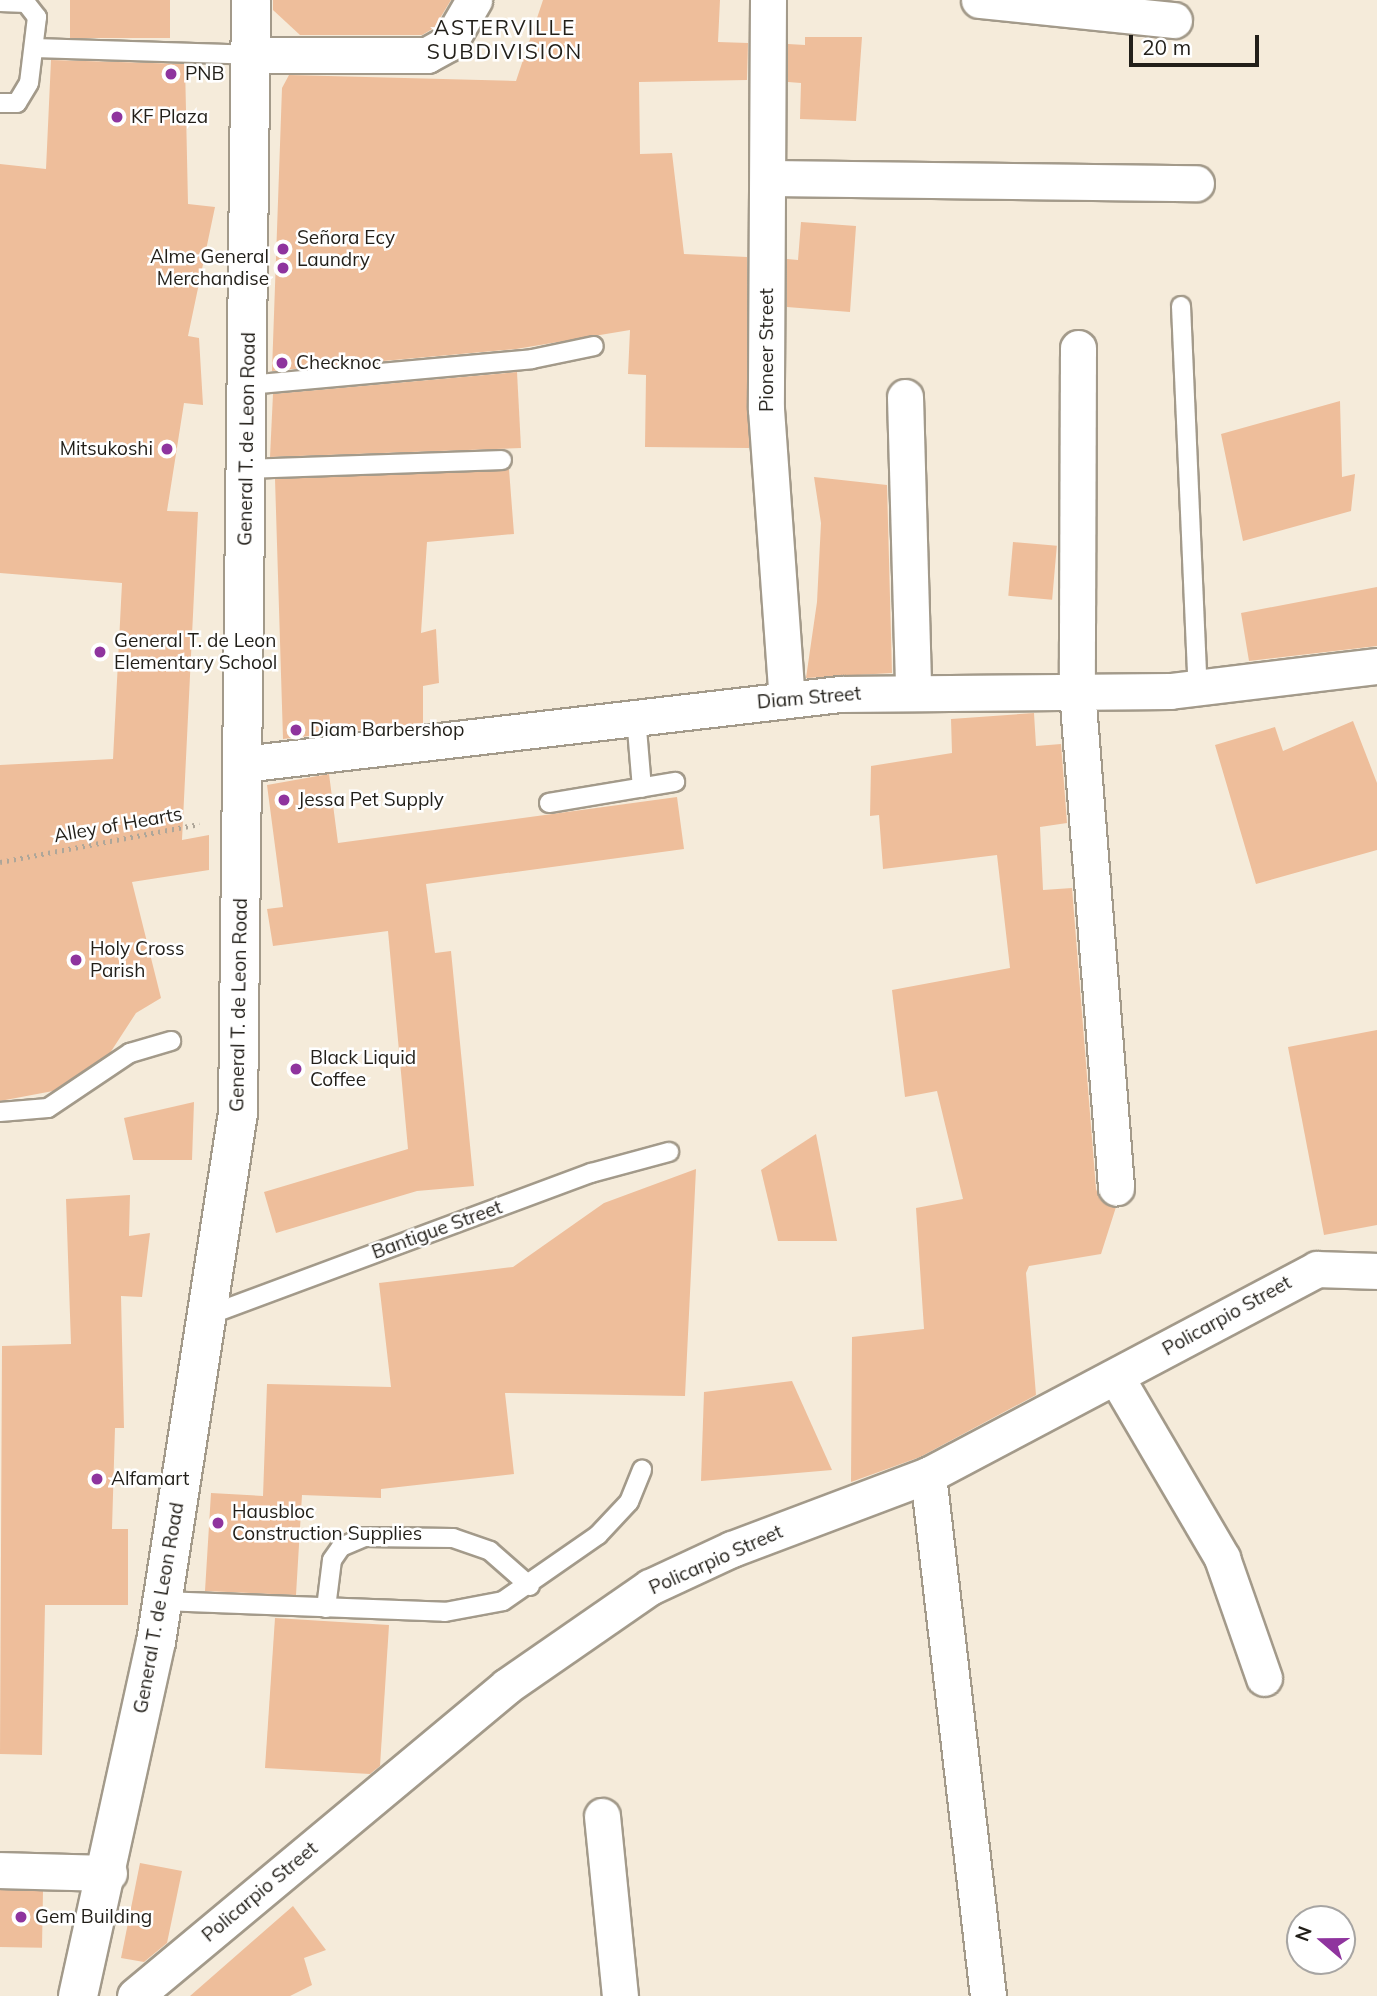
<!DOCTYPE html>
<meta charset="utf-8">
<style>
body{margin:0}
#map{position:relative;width:1377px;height:1996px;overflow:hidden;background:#f5ebda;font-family:Mulish,sans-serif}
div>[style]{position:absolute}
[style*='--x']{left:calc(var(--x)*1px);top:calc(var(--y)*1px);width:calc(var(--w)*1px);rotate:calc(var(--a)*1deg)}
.building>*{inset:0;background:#eebe9b;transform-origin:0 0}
.path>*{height:4.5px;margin-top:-2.25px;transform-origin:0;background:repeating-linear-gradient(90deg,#aea699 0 2px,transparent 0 7px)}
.roads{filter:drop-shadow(2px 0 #a39a8a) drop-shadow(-2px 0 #a39a8a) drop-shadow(0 2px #a39a8a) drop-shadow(0 -2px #a39a8a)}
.service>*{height:18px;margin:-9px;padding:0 9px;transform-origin:9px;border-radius:9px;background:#fff}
.minor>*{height:35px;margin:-17.5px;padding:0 17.5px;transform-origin:17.5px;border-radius:17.5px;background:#fff}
.secondary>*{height:38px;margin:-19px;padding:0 19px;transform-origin:19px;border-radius:19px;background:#fff}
.dots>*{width:19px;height:19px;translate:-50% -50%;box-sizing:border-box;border:4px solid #fff;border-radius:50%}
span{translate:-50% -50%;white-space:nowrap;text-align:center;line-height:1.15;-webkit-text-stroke:5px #fff;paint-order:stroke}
.poi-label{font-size:19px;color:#221f19}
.left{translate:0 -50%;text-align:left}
.right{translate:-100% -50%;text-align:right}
.street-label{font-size:19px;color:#221f19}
.neighbourhood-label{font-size:21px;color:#221f19;letter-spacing:2px}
.north{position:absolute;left:1286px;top:1905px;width:70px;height:70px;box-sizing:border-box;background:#fff;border:2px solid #a7a5a3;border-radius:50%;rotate:290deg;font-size:19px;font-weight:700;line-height:28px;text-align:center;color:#221f19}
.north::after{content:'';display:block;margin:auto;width:24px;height:32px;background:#8f349e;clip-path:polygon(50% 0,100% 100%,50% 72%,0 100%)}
.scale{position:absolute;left:1129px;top:35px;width:130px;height:32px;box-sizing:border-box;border:4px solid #221f19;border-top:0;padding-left:9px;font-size:21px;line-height:24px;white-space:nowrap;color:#221f19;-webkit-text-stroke:5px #fff;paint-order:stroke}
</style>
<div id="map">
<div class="building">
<i style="left:70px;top:0;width:100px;height:38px"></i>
<i style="clip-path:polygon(273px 0,451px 0,434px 28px,422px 35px,300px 35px,273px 10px)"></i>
<i style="clip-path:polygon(543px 0,720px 0,718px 42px,748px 43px,747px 80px,639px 82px,640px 154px,672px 153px,684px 254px,747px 257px,749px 448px,645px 447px,646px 375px,628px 374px,630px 330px,516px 349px,272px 371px,282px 88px,289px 75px,516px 81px)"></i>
<i style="clip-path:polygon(805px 37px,862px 37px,856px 121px,800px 119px,801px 83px,788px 82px,788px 44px,805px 45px)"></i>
<i style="clip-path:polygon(51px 60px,185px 64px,188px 204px,215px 207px,188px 336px,199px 338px,203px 405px,184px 403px,167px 511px,198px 512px,182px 840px,209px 835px,209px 870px,132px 882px,161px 998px,136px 1013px,110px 1053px,53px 1091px,0 1101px,0 765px,113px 759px,122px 583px,0 573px,0 164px,46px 169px)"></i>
<i style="clip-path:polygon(801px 222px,856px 226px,850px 312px,787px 307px,787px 259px,798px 260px)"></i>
<i style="clip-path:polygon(517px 372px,521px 448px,270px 457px,273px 394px)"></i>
<i style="clip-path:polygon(1340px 401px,1342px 477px,1355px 474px,1351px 511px,1243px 541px,1221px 434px)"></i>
<i style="clip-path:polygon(509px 469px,514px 534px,427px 542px,421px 633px,436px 629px,439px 683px,423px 686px,423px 723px,283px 739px,275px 479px)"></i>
<i style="clip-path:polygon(814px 477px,887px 485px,892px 673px,806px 678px,817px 602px,821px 523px)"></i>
<i style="left:1013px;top:542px;width:44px;height:54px;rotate:5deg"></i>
<i style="clip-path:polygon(1377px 587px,1377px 646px,1249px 661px,1241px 613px)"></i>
<i style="clip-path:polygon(1034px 713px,1036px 746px,1061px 744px,1067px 823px,1040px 827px,1043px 890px,1072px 888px,1096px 1189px,1100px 1199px,1116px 1207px,1101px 1254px,1029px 1266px,1026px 1273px,1036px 1395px,920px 1457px,851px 1482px,852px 1337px,924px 1329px,916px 1208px,963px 1199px,937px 1091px,905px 1097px,892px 990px,1010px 968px,997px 855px,883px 869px,879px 815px,870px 816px,871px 766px,952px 753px,951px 719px)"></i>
<i style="clip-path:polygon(1353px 721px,1377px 783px,1377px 850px,1256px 884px,1215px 745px,1275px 727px,1283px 751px)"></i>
<i style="clip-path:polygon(329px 774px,338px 843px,677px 797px,684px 849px,426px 884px,435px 953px,451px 951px,474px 1186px,417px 1191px,276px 1233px,264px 1192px,408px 1149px,388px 931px,273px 946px,267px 909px,283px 907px,267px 785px)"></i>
<i style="clip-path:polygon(1377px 1030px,1377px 1225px,1324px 1235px,1288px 1047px)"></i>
<i style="clip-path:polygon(194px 1102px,192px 1160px,133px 1160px,124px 1118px)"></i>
<i style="clip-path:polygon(816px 1134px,837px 1241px,778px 1241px,761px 1170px)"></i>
<i style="clip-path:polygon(696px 1169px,685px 1396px,505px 1393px,514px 1474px,381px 1489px,381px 1498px,302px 1495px,296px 1595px,205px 1591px,211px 1493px,263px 1496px,267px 1384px,391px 1387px,379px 1283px,513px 1267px,604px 1203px)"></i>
<i style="clip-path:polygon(130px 1195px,129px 1236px,150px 1233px,142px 1297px,121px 1296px,124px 1428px,115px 1428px,112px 1529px,128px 1529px,128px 1605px,45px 1605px,42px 1755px,0 1754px,2px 1346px,71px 1344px,66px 1199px)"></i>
<i style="clip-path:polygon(792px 1381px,832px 1470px,701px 1481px,704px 1392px)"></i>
<i style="clip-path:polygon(275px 1618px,389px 1625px,380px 1766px,370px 1774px,265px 1768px)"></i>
<i style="clip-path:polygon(140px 1863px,182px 1871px,167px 1943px,144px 1962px,121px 1958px)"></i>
<i style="left:0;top:1890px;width:43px;height:57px;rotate:1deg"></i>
<i style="clip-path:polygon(293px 1906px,326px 1950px,304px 1958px,312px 1985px,290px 1996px,190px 1996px)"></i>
</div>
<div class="path">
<i style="--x:0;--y:862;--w:203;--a:-10.8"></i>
</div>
<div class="roads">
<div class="service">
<i style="--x:0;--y:2;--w:26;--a:2"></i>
<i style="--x:26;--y:3;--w:18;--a:52"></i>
<i style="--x:37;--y:17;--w:66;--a:96.9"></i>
<i style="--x:29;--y:83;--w:23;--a:121"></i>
<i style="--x:17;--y:103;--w:17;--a:180"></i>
<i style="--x:34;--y:48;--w:218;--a:1.8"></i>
<i style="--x:1181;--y:306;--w:382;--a:87.5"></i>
<i style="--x:248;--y:385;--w:285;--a:-5.2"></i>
<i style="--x:532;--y:359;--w:63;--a:-11.8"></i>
<i style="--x:247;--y:469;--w:255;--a:-2"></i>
<i style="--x:636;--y:717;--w:71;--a:85.2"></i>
<i style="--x:549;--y:803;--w:128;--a:-9.5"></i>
<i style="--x:0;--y:1112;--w:48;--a:-4.8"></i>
<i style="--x:48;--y:1108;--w:99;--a:-33.9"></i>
<i style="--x:130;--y:1053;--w:43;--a:-16.3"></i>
<i style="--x:209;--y:1315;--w:408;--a:-20.4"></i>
<i style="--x:591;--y:1173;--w:81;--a:-15.1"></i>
<i style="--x:162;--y:1601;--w:283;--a:2.2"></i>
<i style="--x:445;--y:1612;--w:59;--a:-10.7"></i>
<i style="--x:503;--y:1601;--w:116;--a:-34.8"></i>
<i style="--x:598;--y:1535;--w:45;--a:-46.8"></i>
<i style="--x:629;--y:1502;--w:35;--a:-68"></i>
<i style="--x:326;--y:1608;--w:48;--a:-82.9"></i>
<i style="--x:332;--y:1560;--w:16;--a:-55"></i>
<i style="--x:341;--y:1547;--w:25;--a:-23"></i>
<i style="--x:364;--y:1537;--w:89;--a:0.6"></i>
<i style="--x:453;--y:1538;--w:39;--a:19"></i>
<i style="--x:490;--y:1551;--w:53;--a:41.2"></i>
</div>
<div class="minor">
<i style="--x:768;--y:0;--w:409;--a:90.3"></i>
<i style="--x:766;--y:409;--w:291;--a:85.9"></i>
<i style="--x:979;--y:0;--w:196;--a:5.9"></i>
<i style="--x:252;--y:55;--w:175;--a:0"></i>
<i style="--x:427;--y:55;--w:25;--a:-29"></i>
<i style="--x:449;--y:43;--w:50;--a:-59.8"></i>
<i style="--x:768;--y:178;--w:428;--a:0.7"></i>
<i style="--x:1078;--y:348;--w:343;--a:90.2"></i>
<i style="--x:1077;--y:691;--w:498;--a:85.5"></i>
<i style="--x:905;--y:397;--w:293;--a:88.4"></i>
<i style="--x:243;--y:764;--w:601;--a:-6.69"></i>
<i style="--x:840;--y:694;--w:330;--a:-0.5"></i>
<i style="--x:1170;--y:691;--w:209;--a:-6.9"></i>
<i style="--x:1116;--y:1377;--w:210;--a:59.6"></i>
<i style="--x:1222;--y:1558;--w:127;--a:70.7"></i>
<i style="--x:928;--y:1475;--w:524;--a:83.43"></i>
<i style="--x:602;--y:1816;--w:181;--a:84.3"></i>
<i style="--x:0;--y:1870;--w:109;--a:1.6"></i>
<i style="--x:135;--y:1996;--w:484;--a:-39.8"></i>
<i style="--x:507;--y:1686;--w:174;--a:-34.7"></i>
<i style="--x:650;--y:1587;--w:90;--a:-24.9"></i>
<i style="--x:732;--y:1549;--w:210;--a:-20.7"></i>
<i style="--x:928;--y:1475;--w:440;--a:-27.9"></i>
<i style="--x:1317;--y:1269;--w:60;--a:1.9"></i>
</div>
<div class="secondary">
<i style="--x:78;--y:1996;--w:362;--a:-77.6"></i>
<i style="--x:156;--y:1642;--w:535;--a:-81.19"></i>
<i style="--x:238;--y:1113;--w:1113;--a:-89.33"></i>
</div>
</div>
<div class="dots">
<i style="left:171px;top:74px;background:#8f349e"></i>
<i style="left:117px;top:117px;background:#8f349e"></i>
<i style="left:283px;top:249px;background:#8f349e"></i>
<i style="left:283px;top:268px;background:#8f349e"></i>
<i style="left:282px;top:363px;background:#8f349e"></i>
<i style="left:167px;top:449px;background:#8f349e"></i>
<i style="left:100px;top:652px;background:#8f349e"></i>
<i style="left:296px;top:730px;background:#8f349e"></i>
<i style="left:284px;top:800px;background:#8f349e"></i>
<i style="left:76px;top:960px;background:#8f349e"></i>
<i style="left:296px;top:1069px;background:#8f349e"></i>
<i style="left:97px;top:1479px;background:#8f349e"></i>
<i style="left:218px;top:1523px;background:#8f349e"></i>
<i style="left:21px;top:1917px;background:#8f349e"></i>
</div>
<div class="poi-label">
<span class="left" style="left:185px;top:74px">PNB</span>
<span class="left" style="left:131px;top:117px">KF Plaza</span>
<span class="left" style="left:297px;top:249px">Señora Ecy<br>Laundry</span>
<span class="right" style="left:269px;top:268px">Alme General<br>Merchandise</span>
<span class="left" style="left:296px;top:363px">Checknoc</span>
<span class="right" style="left:153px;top:449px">Mitsukoshi</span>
<span class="left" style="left:114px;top:652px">General T. de Leon<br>Elementary School</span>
<span class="left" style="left:310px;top:730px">Diam Barbershop</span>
<span class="left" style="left:298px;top:800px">Jessa Pet Supply</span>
<span class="left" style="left:90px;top:960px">Holy Cross<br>Parish</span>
<span class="left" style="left:310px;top:1069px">Black Liquid<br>Coffee</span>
<span class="left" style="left:111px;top:1479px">Alfamart</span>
<span class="left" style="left:232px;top:1523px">Hausbloc<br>Construction Supplies</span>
<span class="left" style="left:35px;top:1917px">Gem Building</span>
</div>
<div class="street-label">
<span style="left:767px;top:350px;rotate:-90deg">Pioneer Street</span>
<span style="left:247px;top:439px;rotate:-89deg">General T. de Leon Road</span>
<span style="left:809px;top:698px;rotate:-5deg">Diam Street</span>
<span style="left:118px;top:825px;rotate:-10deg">Alley of Hearts</span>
<span style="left:239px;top:1005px;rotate:-89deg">General T. de Leon Road</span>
<span style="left:437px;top:1230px;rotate:-20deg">Bantigue Street</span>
<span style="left:1227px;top:1316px;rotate:-29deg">Policarpio Street</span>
<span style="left:716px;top:1560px;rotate:-24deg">Policarpio Street</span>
<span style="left:159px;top:1608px;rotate:-80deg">General T. de Leon Road</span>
<span style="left:260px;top:1892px;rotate:-40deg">Policarpio Street</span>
</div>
<div class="neighbourhood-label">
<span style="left:505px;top:39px">ASTERVILLE<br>SUBDIVISION</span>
</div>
<div class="north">N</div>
<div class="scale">20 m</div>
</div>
